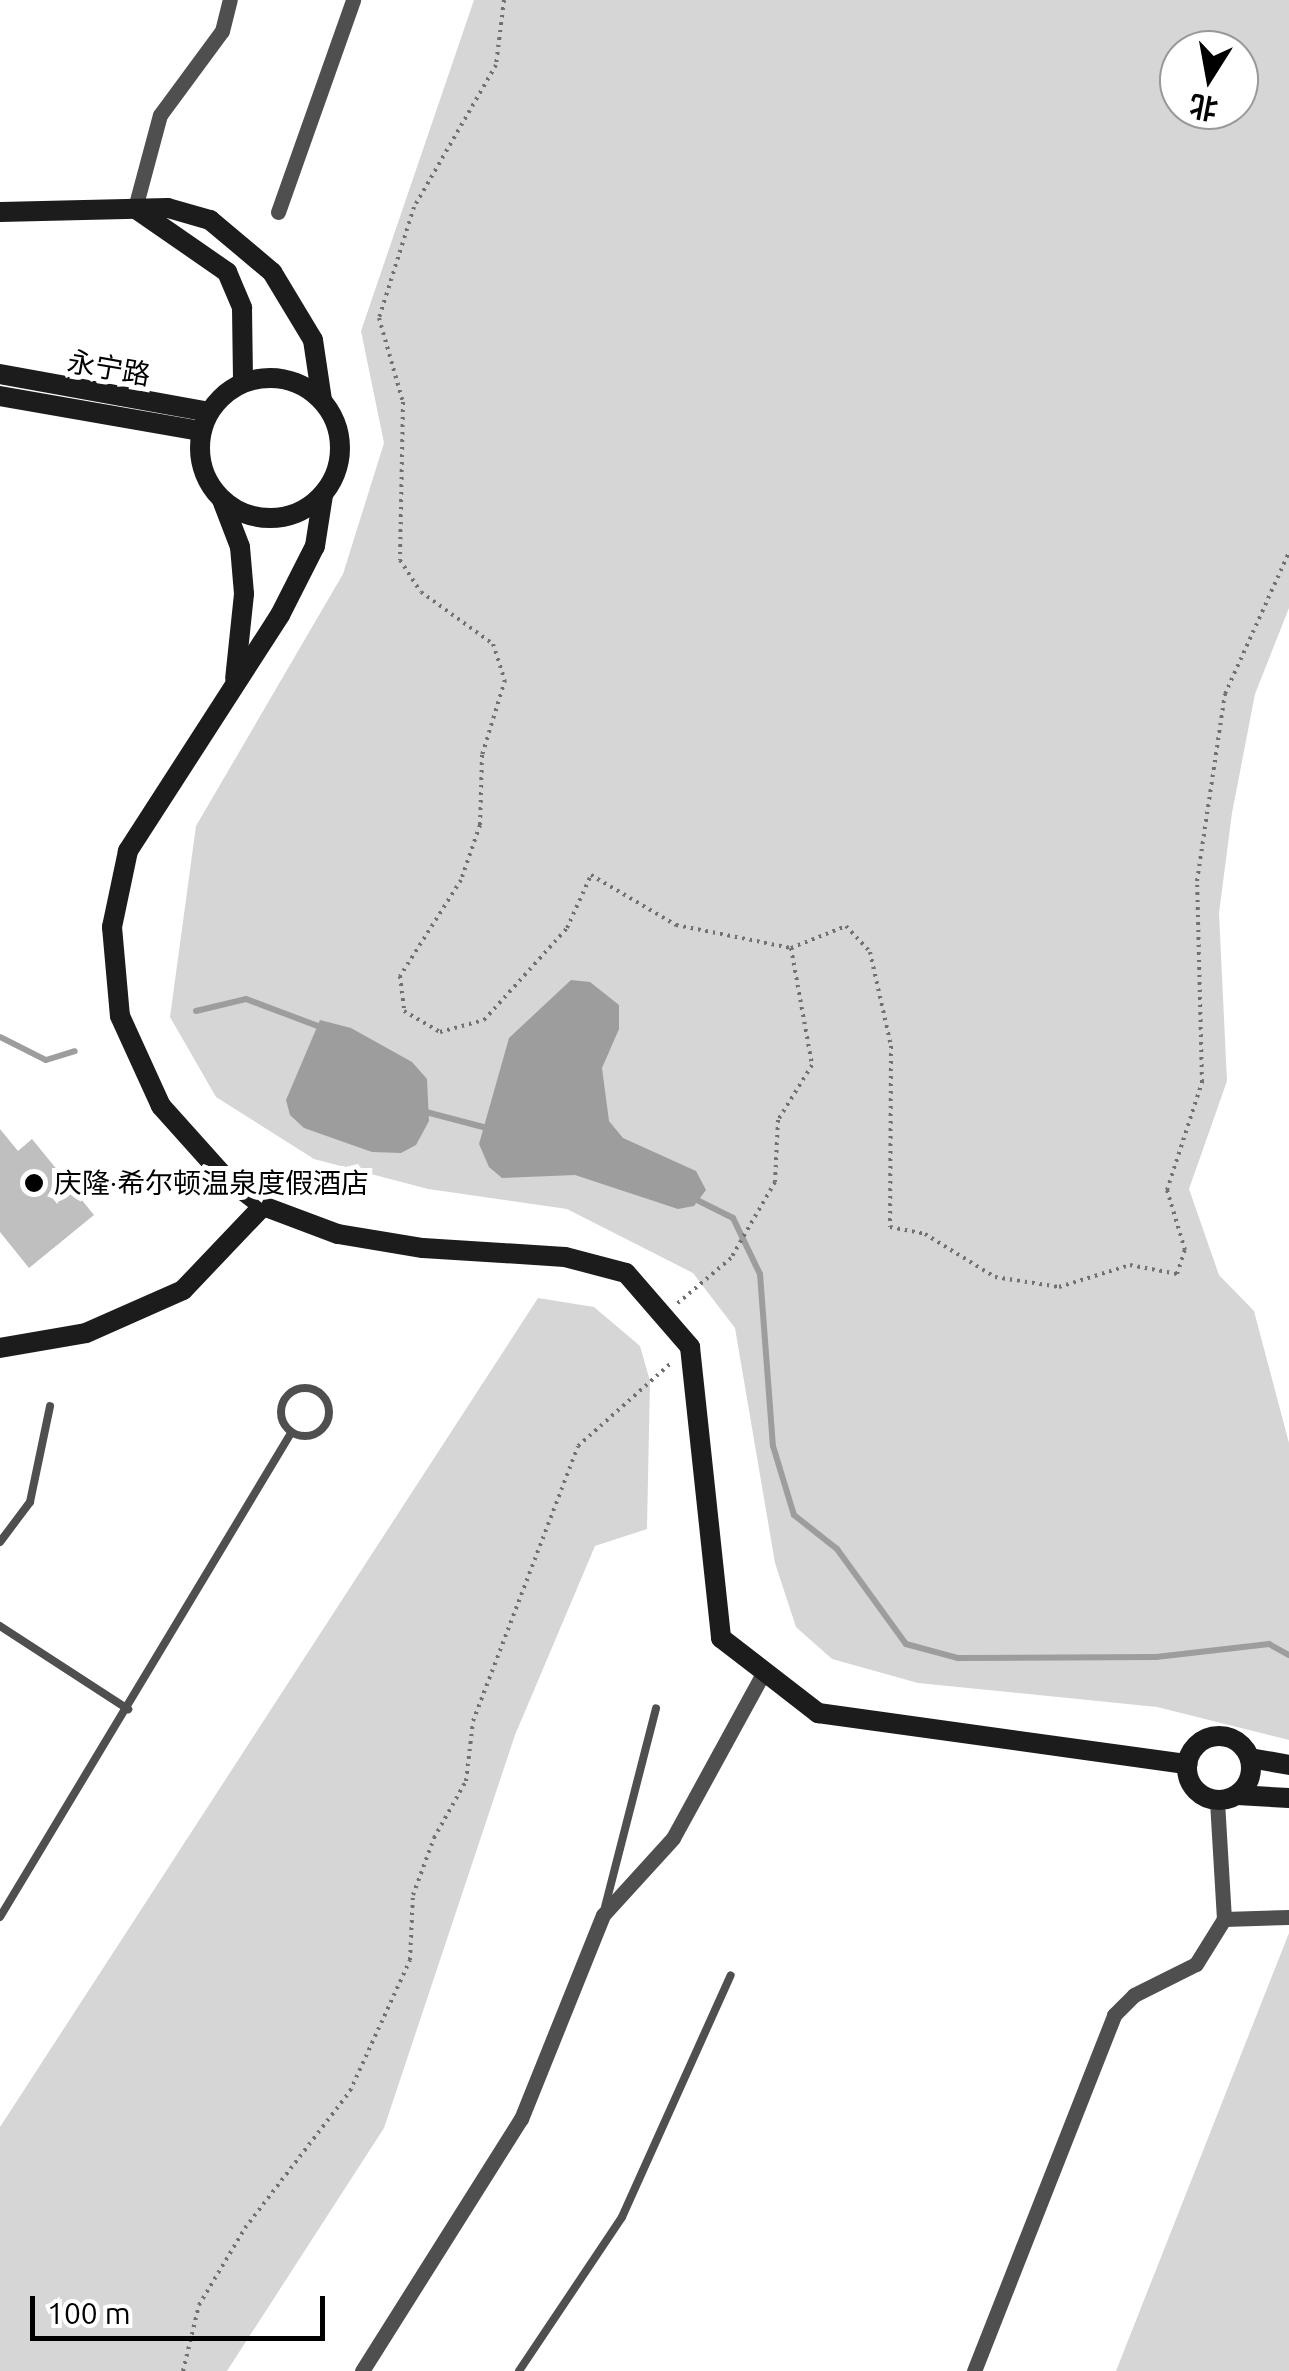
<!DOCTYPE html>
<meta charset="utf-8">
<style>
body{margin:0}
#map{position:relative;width:1289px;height:2371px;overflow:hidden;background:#fff;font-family:Ubuntu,"Noto Sans SC",sans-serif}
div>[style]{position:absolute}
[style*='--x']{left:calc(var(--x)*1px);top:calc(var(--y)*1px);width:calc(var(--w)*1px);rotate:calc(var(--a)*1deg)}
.green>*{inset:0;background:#d6d6d6}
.water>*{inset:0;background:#9d9d9d}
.stream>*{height:6px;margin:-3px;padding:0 3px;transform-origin:3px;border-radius:3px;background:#9d9d9d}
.building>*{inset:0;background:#bfbfbf}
.path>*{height:4px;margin-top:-2px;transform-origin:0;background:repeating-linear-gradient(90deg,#717171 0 2.5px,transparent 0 7.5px)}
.lane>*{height:8px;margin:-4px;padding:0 4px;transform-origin:4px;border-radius:4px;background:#4f4f4f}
.lane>.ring{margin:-4px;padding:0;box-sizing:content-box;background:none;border:8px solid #4f4f4f;border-radius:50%}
.street>*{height:15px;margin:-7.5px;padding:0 7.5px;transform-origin:7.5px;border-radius:7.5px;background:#4f4f4f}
.secondary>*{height:20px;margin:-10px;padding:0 10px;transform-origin:10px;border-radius:10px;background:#1c1c1c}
.secondary>.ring{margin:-10px;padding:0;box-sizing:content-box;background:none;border:20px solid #1c1c1c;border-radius:50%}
.dots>*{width:28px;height:28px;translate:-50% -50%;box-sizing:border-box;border:5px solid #fff;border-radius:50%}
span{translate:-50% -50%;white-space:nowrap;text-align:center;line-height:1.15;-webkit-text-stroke:10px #fff;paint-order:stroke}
.street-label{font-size:28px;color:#000}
.poi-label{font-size:28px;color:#000}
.left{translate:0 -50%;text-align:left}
.north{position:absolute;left:1159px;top:30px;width:100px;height:100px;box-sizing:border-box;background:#fff;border:2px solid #999;border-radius:50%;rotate:191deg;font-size:28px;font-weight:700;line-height:40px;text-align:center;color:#000}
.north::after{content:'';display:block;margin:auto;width:35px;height:45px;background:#000;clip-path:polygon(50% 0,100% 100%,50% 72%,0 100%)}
.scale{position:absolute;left:30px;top:2296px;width:295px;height:45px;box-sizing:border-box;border:5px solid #000;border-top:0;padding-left:12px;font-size:30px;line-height:35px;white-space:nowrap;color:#000;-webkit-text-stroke:8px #fff;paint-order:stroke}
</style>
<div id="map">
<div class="green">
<i style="clip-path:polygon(evenodd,474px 0,1289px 0,1289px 608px,1255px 694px,1232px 813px,1219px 913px,1227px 1081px,1189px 1189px,1219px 1275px,1254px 1311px,1289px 1443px,1289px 1740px,1157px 1707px,918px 1683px,832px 1659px,796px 1627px,775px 1563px,735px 1328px,693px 1273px,567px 1209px,428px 1189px,314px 1159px,216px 1097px,170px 1017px,196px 826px,343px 574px,384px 443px,361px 331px,474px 0,1179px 50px,1239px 50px,1239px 110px,1179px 110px,1179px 50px)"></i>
<i style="clip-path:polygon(538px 1298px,594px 1307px,640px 1346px,650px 1381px,647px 1529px,595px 1546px,515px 1735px,384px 2128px,227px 2371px,0 2371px,0 2127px)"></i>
<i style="clip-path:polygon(1289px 1932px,1289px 2371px,1116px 2371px,1289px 1933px)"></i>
</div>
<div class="water">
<i style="clip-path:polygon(571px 980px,590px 982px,619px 1005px,619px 1029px,602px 1068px,609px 1121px,623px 1138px,696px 1171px,706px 1190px,694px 1206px,678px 1209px,575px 1175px,502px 1178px,489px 1167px,479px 1144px,509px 1038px)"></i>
<i style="clip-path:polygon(320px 1020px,351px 1028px,412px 1062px,427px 1079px,429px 1121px,416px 1145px,401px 1153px,372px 1152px,304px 1128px,290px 1115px,286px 1100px)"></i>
</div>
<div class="stream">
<i style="--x:196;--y:1011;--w:51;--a:-13.5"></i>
<i style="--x:246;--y:999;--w:82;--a:20.6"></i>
<i style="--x:0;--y:1037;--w:51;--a:26.6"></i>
<i style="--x:46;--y:1060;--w:30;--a:-17"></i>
<i style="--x:426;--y:1112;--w:67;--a:14.7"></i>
<i style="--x:691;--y:1197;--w:47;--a:26.6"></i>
<i style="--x:733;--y:1218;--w:62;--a:64.3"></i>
<i style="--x:760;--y:1274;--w:172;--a:85.7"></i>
<i style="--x:773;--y:1446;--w:72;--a:73.1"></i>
<i style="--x:794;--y:1515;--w:55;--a:38.3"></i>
<i style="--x:837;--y:1549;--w:117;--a:54"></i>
<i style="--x:906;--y:1644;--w:54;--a:15.1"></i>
<i style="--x:958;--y:1658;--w:198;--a:-0.3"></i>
<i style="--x:1156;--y:1657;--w:114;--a:-6.6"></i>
<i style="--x:1269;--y:1644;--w:23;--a:29"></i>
</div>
<div class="building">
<i style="clip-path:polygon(0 1129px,18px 1151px,32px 1139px,94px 1215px,29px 1268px,0 1232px)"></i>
</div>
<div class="path">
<i style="--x:504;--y:0;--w:65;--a:97"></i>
<i style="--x:496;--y:65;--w:164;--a:120"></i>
<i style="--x:414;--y:207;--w:116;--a:107.5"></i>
<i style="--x:379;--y:318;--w:87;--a:74.1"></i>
<i style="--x:403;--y:402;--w:158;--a:91.1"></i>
<i style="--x:400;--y:560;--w:38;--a:57"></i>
<i style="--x:421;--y:592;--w:89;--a:35.8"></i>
<i style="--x:493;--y:644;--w:38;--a:72"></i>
<i style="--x:505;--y:680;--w:78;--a:107"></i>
<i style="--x:482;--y:755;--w:70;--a:91.6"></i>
<i style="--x:480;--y:825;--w:58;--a:109.1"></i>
<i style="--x:461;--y:880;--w:114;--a:122.4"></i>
<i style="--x:400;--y:976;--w:35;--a:83"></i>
<i style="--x:404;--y:1011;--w:42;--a:30.3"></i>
<i style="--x:440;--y:1032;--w:46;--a:-15.3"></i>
<i style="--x:484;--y:1020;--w:124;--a:-47.9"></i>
<i style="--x:567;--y:928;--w:58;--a:-65.6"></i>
<i style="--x:591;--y:875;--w:99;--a:30.5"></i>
<i style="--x:676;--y:925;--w:117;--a:11.3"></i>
<i style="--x:791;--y:948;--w:119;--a:79.8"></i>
<i style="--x:812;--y:1065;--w:65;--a:121.7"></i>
<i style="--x:778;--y:1120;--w:62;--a:92.8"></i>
<i style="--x:775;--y:1182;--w:88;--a:120.1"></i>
<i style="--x:731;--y:1258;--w:70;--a:139.7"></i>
<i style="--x:791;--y:948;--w:59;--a:-21.8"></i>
<i style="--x:846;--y:926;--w:35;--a:47"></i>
<i style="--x:870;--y:952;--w:96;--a:77.4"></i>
<i style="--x:891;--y:1046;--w:181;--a:90.3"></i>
<i style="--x:890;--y:1227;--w:36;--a:11"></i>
<i style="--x:925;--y:1234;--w:82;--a:31.6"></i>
<i style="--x:995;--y:1277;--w:65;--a:8.9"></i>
<i style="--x:1059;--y:1287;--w:74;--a:-17.2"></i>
<i style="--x:1130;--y:1265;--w:48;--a:10.8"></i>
<i style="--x:1177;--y:1274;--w:25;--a:-72"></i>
<i style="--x:1185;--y:1250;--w:63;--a:-106.7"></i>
<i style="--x:1167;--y:1190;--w:114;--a:-72"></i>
<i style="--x:1202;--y:1082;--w:201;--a:-91.4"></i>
<i style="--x:1197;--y:881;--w:189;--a:-81.5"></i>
<i style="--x:1225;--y:694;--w:156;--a:-65.7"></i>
<i style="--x:183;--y:2371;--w:68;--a:-76.4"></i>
<i style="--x:199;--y:2305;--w:90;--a:-59.1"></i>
<i style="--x:245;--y:2228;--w:173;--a:-52.5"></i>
<i style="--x:350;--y:2091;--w:144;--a:-65.4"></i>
<i style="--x:410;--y:1960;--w:65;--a:-87.4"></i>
<i style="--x:413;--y:1895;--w:61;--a:-69.8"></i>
<i style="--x:434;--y:1838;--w:65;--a:-60.7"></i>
<i style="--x:466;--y:1781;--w:60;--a:-83.3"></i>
<i style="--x:473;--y:1721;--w:294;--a:-69.1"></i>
<i style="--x:578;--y:1446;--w:125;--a:-41.7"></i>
</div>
<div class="lane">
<i class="ring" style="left:281px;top:1388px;width:40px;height:40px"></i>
<i style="--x:0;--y:1542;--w:50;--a:-53.1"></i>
<i style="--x:30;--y:1502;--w:98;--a:-78.2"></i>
<i style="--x:0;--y:1626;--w:153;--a:33"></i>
<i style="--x:605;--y:1907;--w:205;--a:-75.6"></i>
<i style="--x:0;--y:1917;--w:565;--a:-58.98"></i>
<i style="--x:519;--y:2371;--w:185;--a:-56.2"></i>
<i style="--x:622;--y:2217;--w:265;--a:-65.8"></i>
</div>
<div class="street">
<i style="--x:135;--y:208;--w:96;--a:-75"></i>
<i style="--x:160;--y:115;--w:104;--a:-53.6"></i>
<i style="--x:222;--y:31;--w:32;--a:-76"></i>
<i style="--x:278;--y:212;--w:225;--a:-70.5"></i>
<i style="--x:1224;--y:1919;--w:65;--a:-1.8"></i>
<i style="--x:362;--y:2371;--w:298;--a:-57.8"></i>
<i style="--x:521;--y:2119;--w:220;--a:-68.1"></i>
<i style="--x:603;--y:1915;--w:104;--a:-47.7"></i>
<i style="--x:673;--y:1838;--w:189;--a:-61.3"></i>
<i style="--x:974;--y:2371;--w:383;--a:-68.5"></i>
<i style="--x:1114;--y:2015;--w:28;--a:-45"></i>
<i style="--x:1134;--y:1995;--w:69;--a:-26.6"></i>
<i style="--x:1196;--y:1964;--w:53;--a:-58.1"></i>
<i style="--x:1224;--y:1919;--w:119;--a:-93.4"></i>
</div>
<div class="secondary">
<i style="--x:136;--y:209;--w:111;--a:34.7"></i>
<i style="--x:227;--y:272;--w:39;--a:67"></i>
<i style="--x:242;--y:308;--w:74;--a:89.2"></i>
<i style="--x:0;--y:212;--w:168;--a:-1.4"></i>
<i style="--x:168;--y:208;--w:44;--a:15.9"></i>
<i style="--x:210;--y:220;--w:81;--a:40"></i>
<i style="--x:272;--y:272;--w:79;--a:58.9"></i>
<i style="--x:313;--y:340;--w:61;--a:81.5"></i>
<i style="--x:0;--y:374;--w:212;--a:10.3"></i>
<i class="ring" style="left:200px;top:378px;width:120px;height:120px"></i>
<i style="--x:0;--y:396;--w:204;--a:9.9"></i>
<i style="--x:323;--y:495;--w:52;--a:98.9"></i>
<i style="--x:315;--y:546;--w:77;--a:116.9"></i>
<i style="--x:280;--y:615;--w:281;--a:122.8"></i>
<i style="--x:128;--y:851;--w:78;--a:101.9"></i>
<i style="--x:112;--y:927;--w:89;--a:84.9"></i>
<i style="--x:120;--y:1016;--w:99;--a:65.5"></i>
<i style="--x:161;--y:1106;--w:93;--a:48.1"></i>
<i style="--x:223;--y:1175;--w:51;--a:37.8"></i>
<i style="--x:263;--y:1206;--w:80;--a:20.5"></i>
<i style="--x:338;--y:1234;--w:86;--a:9.4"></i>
<i style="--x:423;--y:1248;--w:142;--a:3.6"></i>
<i style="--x:565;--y:1257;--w:63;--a:14.7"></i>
<i style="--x:626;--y:1273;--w:98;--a:49.1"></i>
<i style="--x:690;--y:1347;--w:293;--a:83.9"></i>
<i style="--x:721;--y:1638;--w:123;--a:37.7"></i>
<i style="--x:818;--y:1713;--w:373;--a:7.9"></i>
<i style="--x:222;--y:500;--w:50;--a:69"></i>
<i style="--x:240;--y:547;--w:47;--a:85.1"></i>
<i style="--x:244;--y:594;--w:85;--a:96"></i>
<i style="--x:0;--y:1348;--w:87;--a:-9.9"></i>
<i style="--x:86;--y:1333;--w:106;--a:-23.9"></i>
<i style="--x:183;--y:1290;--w:116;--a:-46.4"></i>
<i class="ring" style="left:1187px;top:1736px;width:44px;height:44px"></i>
<i style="--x:1250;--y:1758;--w:40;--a:10"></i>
<i style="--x:1237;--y:1795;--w:52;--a:3.3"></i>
</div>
<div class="dots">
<i style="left:34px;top:1183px;background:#000"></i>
</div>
<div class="street-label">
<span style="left:109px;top:368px;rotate:10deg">永宁路</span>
</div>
<div class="poi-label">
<span class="left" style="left:54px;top:1183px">庆隆·希尔顿温泉度假酒店</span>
</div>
<div class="north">北</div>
<div class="scale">100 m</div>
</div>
